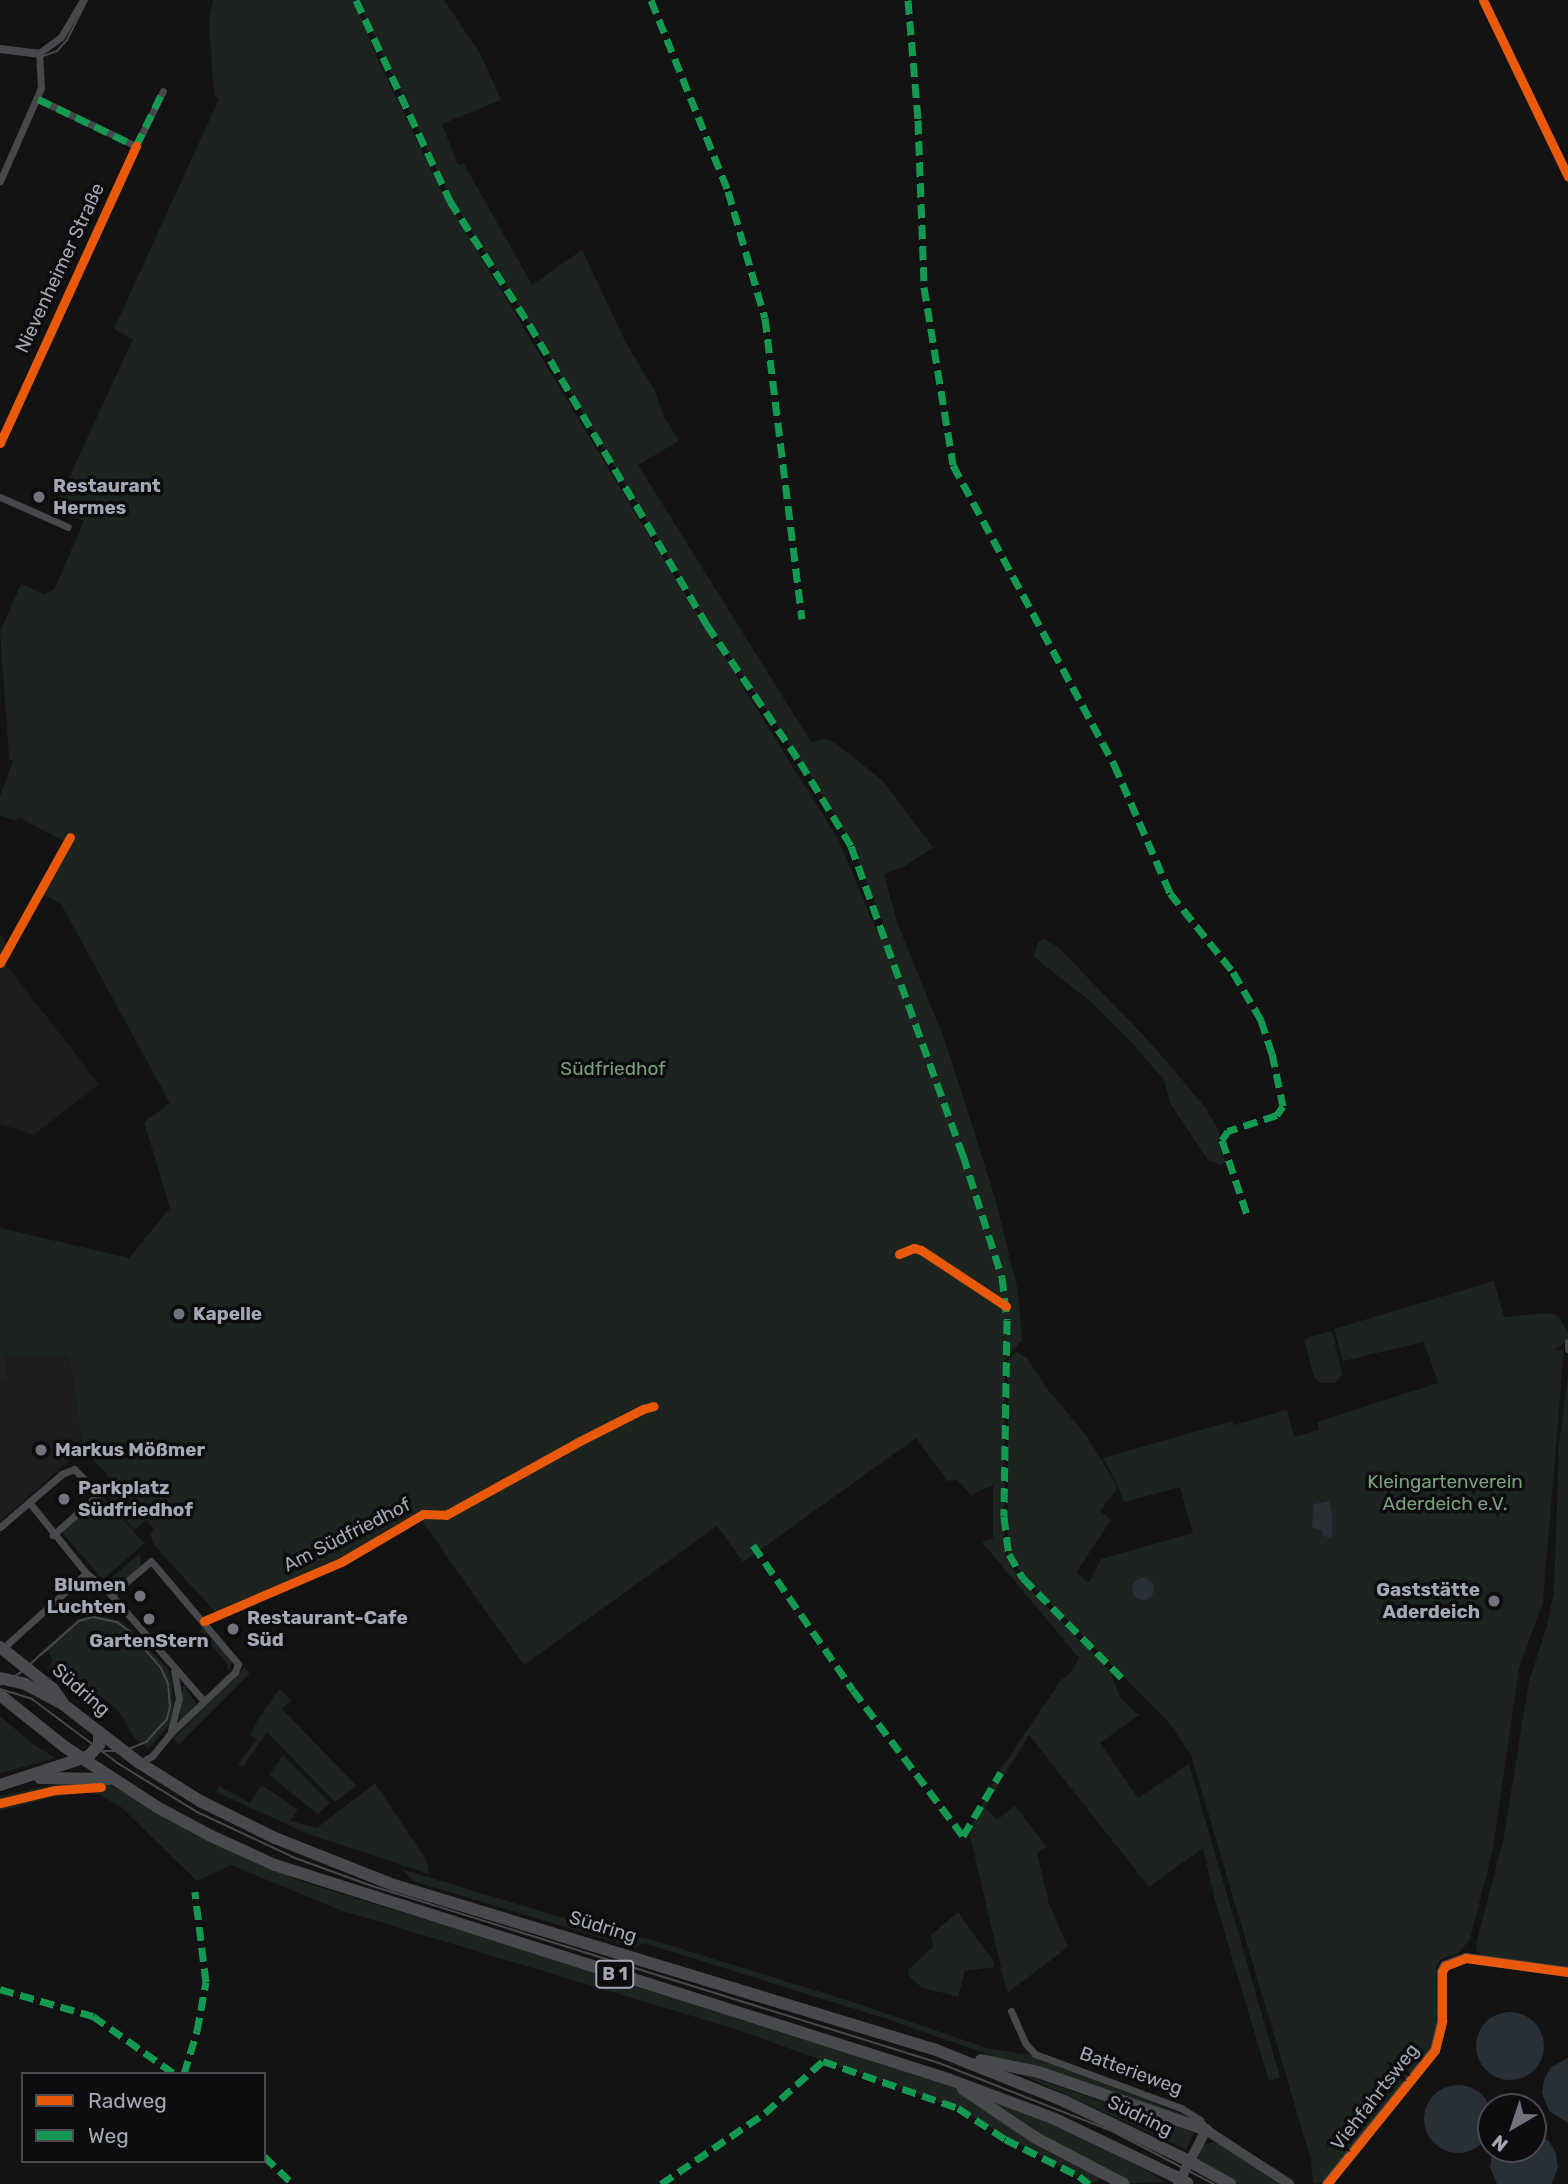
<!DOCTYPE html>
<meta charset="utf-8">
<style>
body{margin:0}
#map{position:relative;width:1568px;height:2184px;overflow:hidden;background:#131313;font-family:Rubik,sans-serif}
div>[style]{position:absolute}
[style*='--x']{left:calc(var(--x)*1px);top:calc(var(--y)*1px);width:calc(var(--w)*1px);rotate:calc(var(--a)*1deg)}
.built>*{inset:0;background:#1d1d1f}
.green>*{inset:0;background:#1d231e;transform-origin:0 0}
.water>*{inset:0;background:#292f36}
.round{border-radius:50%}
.minor>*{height:7px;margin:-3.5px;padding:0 3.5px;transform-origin:3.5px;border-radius:3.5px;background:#47484c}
.tertiary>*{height:10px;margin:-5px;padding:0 5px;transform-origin:5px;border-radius:5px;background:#47484c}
.primary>*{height:12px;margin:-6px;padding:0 6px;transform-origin:6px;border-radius:6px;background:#494a4e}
.tram>*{height:2px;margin:-1px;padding:0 1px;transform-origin:1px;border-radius:1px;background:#48494c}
.primary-bridge>*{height:12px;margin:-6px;padding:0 6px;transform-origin:6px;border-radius:6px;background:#494a4e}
.quiet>*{height:7px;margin-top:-3.5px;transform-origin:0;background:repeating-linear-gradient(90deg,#139951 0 14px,transparent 0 21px)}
.cycleway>*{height:9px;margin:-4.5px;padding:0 4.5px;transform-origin:4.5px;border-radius:4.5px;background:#e8590c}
.dots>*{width:19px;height:19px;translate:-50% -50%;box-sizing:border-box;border:4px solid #0d0d0f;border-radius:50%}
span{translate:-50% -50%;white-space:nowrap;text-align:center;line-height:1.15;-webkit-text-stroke:7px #0d0d0f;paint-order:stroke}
.shield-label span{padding:2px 5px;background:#0d0d0f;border:2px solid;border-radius:5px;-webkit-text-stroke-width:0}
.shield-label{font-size:18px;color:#a4a8b4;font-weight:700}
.street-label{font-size:19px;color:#a4a8b4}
.poi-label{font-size:19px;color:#a4a8b4;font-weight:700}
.left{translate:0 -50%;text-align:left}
.right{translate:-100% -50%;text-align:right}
.park-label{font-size:19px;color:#7b9f7f}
.legend{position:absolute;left:21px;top:2072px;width:245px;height:91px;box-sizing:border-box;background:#0d0d0f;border:2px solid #494b51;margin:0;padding:9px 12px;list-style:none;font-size:21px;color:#a4a8b4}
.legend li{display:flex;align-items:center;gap:14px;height:35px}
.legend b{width:35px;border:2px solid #494b51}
.north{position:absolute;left:1477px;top:2093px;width:70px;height:70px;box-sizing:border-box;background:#0d0d0f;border:2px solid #494b51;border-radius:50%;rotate:219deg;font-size:19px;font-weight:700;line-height:28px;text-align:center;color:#a4a8b4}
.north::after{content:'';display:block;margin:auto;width:24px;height:32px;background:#71747c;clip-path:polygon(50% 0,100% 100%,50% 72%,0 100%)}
</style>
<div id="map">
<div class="built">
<i style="clip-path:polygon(0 935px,5px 939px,4px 962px,99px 1084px,34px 1135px,0 1124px)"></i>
<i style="clip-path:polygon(4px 1355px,69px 1355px,83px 1448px,0 1522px,0 1380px,7px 1379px)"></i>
</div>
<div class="green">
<i style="clip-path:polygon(213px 0,354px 0,379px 62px,441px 191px,646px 531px,839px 841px,876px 930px,885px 927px,848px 838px,801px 761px,708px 624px,530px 324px,448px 193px,357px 0,444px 0,481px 55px,501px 100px,442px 124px,458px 165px,464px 164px,532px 285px,582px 250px,626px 343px,656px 393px,662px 413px,679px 441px,638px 465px,811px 742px,826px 739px,835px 743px,882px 780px,933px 847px,905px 866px,884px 874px,897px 922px,945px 1041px,965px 1103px,995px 1198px,1018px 1291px,1022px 1340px,1005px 1360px,1004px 1550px,1012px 1568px,1037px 1597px,1111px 1672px,1120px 1698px,1139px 1715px,1100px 1743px,1138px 1798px,1189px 1764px,1280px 2077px,1269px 2081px,1214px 1897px,1203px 1848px,1149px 1887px,1029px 1735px,985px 1807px,997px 1820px,1015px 1806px,1047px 1847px,1037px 1853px,1049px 1904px,1068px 1947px,1007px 1993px,969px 1832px,995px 1778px,1061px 1680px,1071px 1673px,1079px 1658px,982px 1542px,993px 1538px,993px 1485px,971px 1495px,957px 1480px,948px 1481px,916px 1438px,743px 1562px,717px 1526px,524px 1665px,417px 1514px,345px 1556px,216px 1613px,154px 1545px,150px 1534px,154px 1530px,146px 1520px,134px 1530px,105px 1494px,116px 1485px,83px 1448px,69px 1355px,5px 1355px,7px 1379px,0 1380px,0 1228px,129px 1258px,170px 1208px,144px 1122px,170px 1103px,61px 904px,42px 894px,69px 844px,18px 817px,16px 821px,0 815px,0 796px,13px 761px,9px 759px,0 632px,21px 584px,44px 594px,54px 590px,84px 521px,55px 508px,133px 339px,114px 329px,219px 99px,214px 96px,209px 21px)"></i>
<i style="clip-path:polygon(1045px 939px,1059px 948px,1147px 1039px,1205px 1107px,1220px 1133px,1218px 1141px,1225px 1162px,1220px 1165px,1208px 1160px,1170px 1103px,1164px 1080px,1131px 1042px,1090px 1001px,1034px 957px,1038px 942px)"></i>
<i style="clip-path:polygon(1494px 1281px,1504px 1317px,1550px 1313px,1558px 1316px,1568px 1332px,1568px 1340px,1555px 1350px,1564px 1350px,1543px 1602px,1519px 1668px,1493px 1849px,1470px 1939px,1459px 1953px,1441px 1959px,1436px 1967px,1437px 2030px,1429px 2053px,1325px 2180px,1317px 2184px,1313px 2183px,1311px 2160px,1191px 1755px,1168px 1721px,1041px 1594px,1015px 1566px,1008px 1554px,1008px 1360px,1016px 1352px,1027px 1358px,1048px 1390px,1086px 1435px,1114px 1481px,1117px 1489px,1100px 1511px,1111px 1520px,1076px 1573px,1089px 1583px,1101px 1559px,1193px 1533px,1180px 1487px,1124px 1502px,1115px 1480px,1103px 1458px,1232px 1421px,1234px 1425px,1287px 1410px,1294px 1437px,1319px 1430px,1317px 1422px,1438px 1383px,1424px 1342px,1343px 1361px,1334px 1329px)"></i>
<i style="clip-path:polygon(1332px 1331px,1342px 1375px,1334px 1383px,1321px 1383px,1314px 1377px,1305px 1342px,1308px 1337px)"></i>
<i style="clip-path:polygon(1568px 1374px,1568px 1968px,1484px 1957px,1477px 1951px,1476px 1944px,1503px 1841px,1529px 1681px,1547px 1626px,1554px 1590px,1559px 1445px)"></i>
<i style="left:103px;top:1496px;width:63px;height:55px;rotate:49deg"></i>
<i style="clip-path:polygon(140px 1553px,141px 1566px,114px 1588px,108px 1586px,106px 1583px)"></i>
<i style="clip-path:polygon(95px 1614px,123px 1622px,168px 1669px,172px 1683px,173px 1710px,169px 1724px,149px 1749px,134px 1737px,119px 1711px,95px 1692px,62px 1679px,49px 1669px,52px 1659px,48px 1651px,40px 1657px,37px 1655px,78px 1619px)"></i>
<i style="clip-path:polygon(202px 1627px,232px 1662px,229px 1672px,227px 1664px,200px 1631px)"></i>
<i style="left:244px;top:1668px;width:8px;height:100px;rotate:45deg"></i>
<i style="clip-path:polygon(184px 1685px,196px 1704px,179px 1722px,183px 1687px)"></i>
<i style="clip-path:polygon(280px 1688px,291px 1701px,282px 1709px,357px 1786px,335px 1802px,267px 1732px,243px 1767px,238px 1764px,257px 1739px,250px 1735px,257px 1721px)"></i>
<i style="clip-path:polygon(0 1716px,31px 1743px,56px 1758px,0 1773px)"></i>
<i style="clip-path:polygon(283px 1755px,330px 1803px,318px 1814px,269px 1775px)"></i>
<i style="clip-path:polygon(106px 1783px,242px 1856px,303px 1882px,723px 2011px,1008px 2105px,1104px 2147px,1166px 2182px,1112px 2184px,1102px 2179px,1091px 2184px,959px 2110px,920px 2095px,735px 2029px,340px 1910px,231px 1865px,197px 1881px,121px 1807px,100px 1795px,87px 1793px,54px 1797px,0 1811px,0 1796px,9px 1794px,57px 1784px)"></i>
<i style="clip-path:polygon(375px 1783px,427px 1861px,429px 1874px,308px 1834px,216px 1792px,219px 1786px,250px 1803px,262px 1785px,298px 1810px,290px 1821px,317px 1828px)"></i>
<i style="clip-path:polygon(401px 1869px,617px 1934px,650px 1939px,853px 2002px,987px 2048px,1029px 2055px,1195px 2119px,1041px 2069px,1006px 2061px,890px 2020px,644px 1943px,635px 1948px,413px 1881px)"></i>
<i style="clip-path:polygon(958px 1912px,994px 1962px,994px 1967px,965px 1971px,958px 1997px,921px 1987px,908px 1975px,909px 1969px,933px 1947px,931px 1935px)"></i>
<i style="clip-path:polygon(1013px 2071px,1194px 2132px,1193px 2135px,1186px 2149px)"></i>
<i style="clip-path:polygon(1213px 2142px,1221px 2145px,1280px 2184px,1238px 2184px,1197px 2161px,1204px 2145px)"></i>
</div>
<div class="water">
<i style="clip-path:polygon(1329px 1501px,1332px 1513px,1332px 1538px,1323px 1536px,1322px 1530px,1313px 1528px,1312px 1524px,1314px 1504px)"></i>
<i class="round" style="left:1132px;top:1578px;width:22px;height:22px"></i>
<i class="round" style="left:1476px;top:2012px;width:68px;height:68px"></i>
<i style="clip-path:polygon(1568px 2058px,1568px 2123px,1549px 2111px,1542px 2093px,1544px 2080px,1550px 2068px)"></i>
<i class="round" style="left:1424px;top:2085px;width:68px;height:68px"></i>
<i style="clip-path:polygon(1533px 2131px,1549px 2141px,1556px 2153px,1558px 2167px,1553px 2181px,1551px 2184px,1497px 2184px,1490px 2167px,1493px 2149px,1533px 2149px)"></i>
</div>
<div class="minor">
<i style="--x:1483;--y:0;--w:196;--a:64.3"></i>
<i style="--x:0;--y:48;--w:39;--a:7"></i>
<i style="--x:39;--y:53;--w:27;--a:-36"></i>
<i style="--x:61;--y:37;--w:43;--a:-59.3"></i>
<i style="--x:38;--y:99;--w:109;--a:25.6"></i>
<i style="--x:136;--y:146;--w:61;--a:-63.9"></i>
<i style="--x:0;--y:181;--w:102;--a:-66.2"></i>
<i style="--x:41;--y:88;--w:35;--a:-93"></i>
<i style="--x:0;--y:443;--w:327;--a:-65.4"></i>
<i style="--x:0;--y:497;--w:74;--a:23.8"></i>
<i style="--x:0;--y:963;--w:144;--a:-60.9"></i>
<i style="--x:1568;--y:1342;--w:7;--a:90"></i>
<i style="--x:29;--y:1502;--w:91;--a:51.2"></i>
<i style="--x:86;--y:1573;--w:27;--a:39"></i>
<i style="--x:107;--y:1590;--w:147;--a:48.9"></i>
<i style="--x:0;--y:1527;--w:82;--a:-40.5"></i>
<i style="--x:62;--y:1474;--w:13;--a:-23"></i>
<i style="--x:74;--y:1469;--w:35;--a:45"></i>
<i style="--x:99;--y:1494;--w:62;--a:138.3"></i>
<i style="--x:111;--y:1595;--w:52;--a:-40.4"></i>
<i style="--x:151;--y:1561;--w:135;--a:49.8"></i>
<i style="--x:238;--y:1664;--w:9;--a:111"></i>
<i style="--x:235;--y:1672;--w:90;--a:136.4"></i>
<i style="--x:170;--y:1734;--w:28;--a:129"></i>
<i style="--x:152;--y:1756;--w:14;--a:150"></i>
<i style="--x:204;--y:1621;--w:151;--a:-23.3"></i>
<i style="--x:343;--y:1561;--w:93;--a:-30.4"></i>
<i style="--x:423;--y:1514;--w:23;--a:2"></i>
<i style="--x:446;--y:1515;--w:153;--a:-28.9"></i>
<i style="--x:580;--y:1441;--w:71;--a:-26.9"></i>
<i style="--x:643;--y:1409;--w:11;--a:-15"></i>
<i style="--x:2;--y:1649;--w:113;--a:-42.1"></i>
<i style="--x:171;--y:1730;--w:32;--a:-76"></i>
<i style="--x:179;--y:1699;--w:28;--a:-100"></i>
<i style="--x:1011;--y:2011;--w:36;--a:66"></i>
<i style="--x:1026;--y:2044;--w:13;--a:48"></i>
<i style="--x:1035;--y:2054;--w:156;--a:20.3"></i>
<i style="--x:1181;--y:2108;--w:22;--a:32"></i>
<i style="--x:1200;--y:2120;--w:12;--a:59"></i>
</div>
<div class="tertiary">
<i style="--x:1178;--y:2184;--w:61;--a:-62.6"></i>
<i style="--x:1206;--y:2130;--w:99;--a:33"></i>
<i style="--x:1327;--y:2184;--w:172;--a:-51.1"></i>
<i style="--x:1435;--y:2050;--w:30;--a:-76"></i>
<i style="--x:1442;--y:2021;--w:49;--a:-90"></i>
<i style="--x:1442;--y:1972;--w:7;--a:-63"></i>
<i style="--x:1445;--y:1966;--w:22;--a:-21"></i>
<i style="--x:1466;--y:1958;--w:103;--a:7.8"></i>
</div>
<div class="primary">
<i style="--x:0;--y:1647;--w:68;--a:38.4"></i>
<i style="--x:53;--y:1689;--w:19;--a:55"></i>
<i style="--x:64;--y:1705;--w:93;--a:37.6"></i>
<i style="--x:138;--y:1762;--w:73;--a:32.2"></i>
<i style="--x:200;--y:1801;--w:84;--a:26.3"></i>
<i style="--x:275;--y:1838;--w:128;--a:21.6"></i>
<i style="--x:394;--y:1885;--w:567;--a:16.93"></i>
<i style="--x:936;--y:2050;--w:138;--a:21.7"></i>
<i style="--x:1064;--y:2101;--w:132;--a:25.6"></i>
<i style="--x:0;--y:1678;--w:26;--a:13"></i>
<i style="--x:25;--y:1684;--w:41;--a:27.8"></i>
<i style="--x:0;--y:1695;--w:83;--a:38.7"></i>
<i style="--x:65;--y:1747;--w:110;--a:33.1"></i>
<i style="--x:157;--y:1807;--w:61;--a:28.2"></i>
<i style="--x:211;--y:1836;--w:70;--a:24.4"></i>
<i style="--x:275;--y:1865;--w:706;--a:17.64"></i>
<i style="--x:948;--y:2079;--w:114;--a:20.5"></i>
<i style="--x:1055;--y:2119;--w:132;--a:25.6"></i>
<i style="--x:40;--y:1778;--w:69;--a:0.8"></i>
<i style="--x:0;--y:1785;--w:94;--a:-18"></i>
<i style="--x:89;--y:1756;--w:15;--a:-48"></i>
<i style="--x:99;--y:1745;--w:13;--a:-90"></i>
<i style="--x:981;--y:2060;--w:58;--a:11.9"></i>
<i style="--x:1038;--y:2072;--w:178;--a:19"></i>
<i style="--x:963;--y:2089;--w:88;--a:33.9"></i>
<i style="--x:1036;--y:2138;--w:99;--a:27.6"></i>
<i style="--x:1196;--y:2165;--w:39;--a:29"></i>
</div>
<div class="tram">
<i style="--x:0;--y:52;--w:40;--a:7.1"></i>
<i style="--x:40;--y:57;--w:18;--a:-19"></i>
<i style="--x:57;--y:51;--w:15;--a:-48"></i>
<i style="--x:67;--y:40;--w:45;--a:-63.4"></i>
<i style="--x:0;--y:1685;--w:23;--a:-31"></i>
<i style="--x:20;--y:1673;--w:79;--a:-41.4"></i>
<i style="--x:79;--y:1621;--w:15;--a:-16"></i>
<i style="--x:93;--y:1617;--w:25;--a:12"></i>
<i style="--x:117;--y:1622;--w:15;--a:37"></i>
<i style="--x:129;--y:1631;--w:49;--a:49.1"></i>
<i style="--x:161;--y:1668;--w:17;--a:66"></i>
<i style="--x:168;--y:1684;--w:22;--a:85"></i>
<i style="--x:170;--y:1706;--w:13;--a:103"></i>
<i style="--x:167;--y:1719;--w:31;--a:132"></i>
<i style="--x:146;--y:1742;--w:24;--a:158"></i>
<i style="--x:124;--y:1751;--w:25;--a:180"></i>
<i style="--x:0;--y:1689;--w:34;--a:17"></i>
<i style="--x:32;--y:1699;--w:109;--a:36.8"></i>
<i style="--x:119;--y:1764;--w:92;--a:31.6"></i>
<i style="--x:197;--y:1812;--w:108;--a:25.1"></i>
<i style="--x:295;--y:1858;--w:79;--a:20"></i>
<i style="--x:369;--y:1885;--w:597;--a:17.34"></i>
<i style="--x:939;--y:2063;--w:186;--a:21.5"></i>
<i style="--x:1112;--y:2131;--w:115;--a:27.5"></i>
</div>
<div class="primary-bridge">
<i style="--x:1183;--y:2158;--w:15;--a:28"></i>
<i style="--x:1174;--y:2176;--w:15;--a:28"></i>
</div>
<div class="quiet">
<i style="--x:356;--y:0;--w:222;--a:64.9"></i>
<i style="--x:450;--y:201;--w:146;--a:57.3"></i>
<i style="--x:529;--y:324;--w:350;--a:59.4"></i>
<i style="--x:707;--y:625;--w:166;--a:55.8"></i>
<i style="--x:800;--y:762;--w:98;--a:58.7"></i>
<i style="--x:851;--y:846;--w:329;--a:70.1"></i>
<i style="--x:963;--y:1155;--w:128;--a:72.3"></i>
<i style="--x:1002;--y:1277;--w:43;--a:83.4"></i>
<i style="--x:1007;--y:1320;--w:196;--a:90.9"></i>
<i style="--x:1004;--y:1516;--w:38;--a:83"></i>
<i style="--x:1009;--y:1554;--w:28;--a:60"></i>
<i style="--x:1023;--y:1578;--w:144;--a:45.3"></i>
<i style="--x:651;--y:0;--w:206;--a:68"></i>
<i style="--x:728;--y:191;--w:132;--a:73.8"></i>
<i style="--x:765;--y:318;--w:303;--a:83"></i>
<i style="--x:908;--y:0;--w:120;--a:85.2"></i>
<i style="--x:918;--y:120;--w:167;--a:87.9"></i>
<i style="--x:924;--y:287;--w:180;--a:80.7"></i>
<i style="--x:953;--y:465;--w:340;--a:61.7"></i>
<i style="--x:1114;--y:764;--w:141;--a:66.5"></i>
<i style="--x:1170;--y:893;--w:101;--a:51.4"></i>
<i style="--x:1233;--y:972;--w:56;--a:59.7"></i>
<i style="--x:1261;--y:1020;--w:35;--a:72"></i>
<i style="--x:1272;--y:1053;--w:54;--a:78.3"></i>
<i style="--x:1283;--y:1106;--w:11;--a:124"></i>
<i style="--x:1277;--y:1115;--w:52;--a:161.9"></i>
<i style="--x:1228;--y:1131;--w:11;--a:124"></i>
<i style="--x:1222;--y:1140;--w:84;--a:71.4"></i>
<i style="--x:38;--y:99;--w:109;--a:25.6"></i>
<i style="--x:136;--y:146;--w:61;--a:-63.9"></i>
<i style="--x:753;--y:1545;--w:176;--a:55.4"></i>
<i style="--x:853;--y:1690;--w:183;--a:53"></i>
<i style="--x:963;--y:1836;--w:74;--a:-59.3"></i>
<i style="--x:0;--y:1989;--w:97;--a:16.2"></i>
<i style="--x:93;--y:2016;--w:100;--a:35.3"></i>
<i style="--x:184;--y:2074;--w:45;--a:-73.2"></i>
<i style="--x:197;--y:2031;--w:50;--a:-79.6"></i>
<i style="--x:206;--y:1982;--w:91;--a:-97"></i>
<i style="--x:264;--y:2156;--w:40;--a:44"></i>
<i style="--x:661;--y:2184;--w:126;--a:-34.3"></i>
<i style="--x:765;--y:2113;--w:78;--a:-41.9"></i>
<i style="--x:823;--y:2061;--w:143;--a:19.2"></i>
<i style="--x:958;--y:2108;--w:56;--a:33.4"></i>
<i style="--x:1005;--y:2139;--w:83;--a:26.6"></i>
<i style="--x:1079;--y:2176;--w:13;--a:39"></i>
</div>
<div class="cycleway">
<i style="--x:1483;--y:0;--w:196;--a:64.3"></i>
<i style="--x:0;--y:443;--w:327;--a:-65.4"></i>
<i style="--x:0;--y:963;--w:144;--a:-60.9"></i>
<i style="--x:899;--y:1254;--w:16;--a:-22"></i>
<i style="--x:914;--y:1248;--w:7;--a:16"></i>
<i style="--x:921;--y:1250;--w:102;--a:33.4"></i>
<i style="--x:204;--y:1621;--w:151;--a:-23.3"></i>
<i style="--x:343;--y:1561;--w:93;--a:-30.4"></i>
<i style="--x:423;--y:1514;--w:23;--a:2"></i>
<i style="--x:446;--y:1515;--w:153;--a:-28.9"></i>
<i style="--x:580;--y:1441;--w:71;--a:-26.9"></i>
<i style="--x:643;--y:1409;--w:11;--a:-15"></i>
<i style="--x:0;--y:1803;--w:57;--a:-13.3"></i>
<i style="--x:55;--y:1790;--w:46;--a:-3.7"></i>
<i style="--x:1327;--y:2184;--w:172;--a:-51.1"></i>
<i style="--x:1435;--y:2050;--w:30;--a:-76"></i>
<i style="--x:1442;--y:2021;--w:49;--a:-90"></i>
<i style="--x:1442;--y:1972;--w:7;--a:-63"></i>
<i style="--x:1445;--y:1966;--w:22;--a:-21"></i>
<i style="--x:1466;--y:1958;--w:103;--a:7.8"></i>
</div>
<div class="dots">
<i style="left:39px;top:497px;background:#71747c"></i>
<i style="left:179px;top:1314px;background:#71747c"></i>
<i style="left:41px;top:1450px;background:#71747c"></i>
<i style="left:64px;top:1499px;background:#71747c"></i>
<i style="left:140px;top:1596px;background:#71747c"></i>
<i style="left:1494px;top:1601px;background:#71747c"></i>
<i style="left:149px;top:1619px;background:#71747c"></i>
<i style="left:233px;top:1629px;background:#71747c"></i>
</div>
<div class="shield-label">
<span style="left:615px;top:1974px">B 1</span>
</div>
<div class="street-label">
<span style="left:60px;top:268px;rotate:-65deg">Nievenheimer Straße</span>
<span style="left:347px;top:1535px;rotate:-27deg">Am Südfriedhof</span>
<span style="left:81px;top:1690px;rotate:41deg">Südring</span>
<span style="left:603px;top:1927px;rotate:17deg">Südring</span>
<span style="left:1131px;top:2071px;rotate:20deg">Batterieweg</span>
<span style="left:1375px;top:2097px;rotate:-52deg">Viehfahrtsweg</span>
<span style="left:1140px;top:2116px;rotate:26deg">Südring</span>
</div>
<div class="poi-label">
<span class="left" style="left:53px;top:497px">Restaurant<br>Hermes</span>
<span class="left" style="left:193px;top:1314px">Kapelle</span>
<span class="left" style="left:55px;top:1450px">Markus Mößmer</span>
<span class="left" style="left:78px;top:1499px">Parkplatz<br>Südfriedhof</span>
<span class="right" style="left:126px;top:1596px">Blumen<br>Luchten</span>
<span class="right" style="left:1480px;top:1601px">Gaststätte<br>Aderdeich</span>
<span class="left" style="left:247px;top:1629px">Restaurant-Cafe<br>Süd</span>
<span style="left:149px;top:1641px">GartenStern</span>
</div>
<div class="park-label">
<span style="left:613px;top:1069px">Südfriedhof</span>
<span style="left:1445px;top:1493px">Kleingartenverein<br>Aderdeich e.V.</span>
</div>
<ul class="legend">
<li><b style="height:9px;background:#e8590c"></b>Radweg</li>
<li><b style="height:9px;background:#139951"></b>Weg</li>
</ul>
<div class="north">N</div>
</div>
